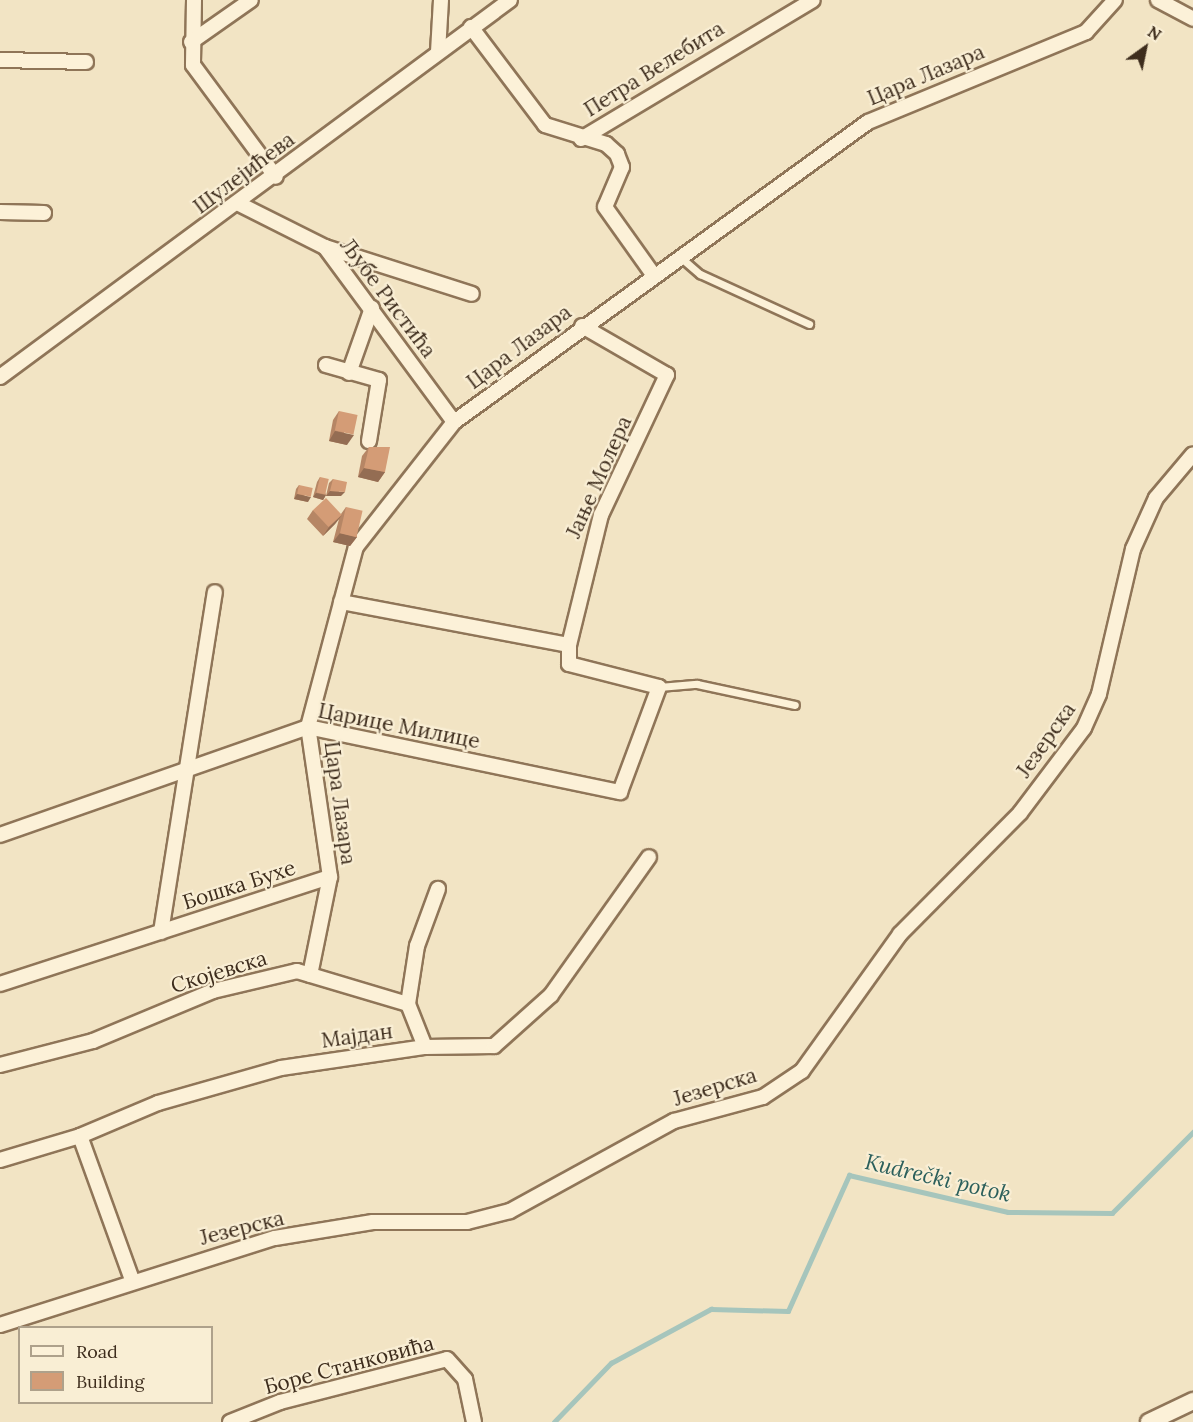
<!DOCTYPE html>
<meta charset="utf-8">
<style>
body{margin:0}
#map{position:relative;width:1193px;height:1422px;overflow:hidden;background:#f2e4c4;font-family:Lora,serif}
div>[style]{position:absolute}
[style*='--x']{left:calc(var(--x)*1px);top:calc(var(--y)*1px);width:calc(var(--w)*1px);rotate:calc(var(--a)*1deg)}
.stream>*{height:4.5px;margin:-2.25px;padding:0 2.25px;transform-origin:2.25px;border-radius:2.25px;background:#a6c5bc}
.roads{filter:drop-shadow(2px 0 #8f7558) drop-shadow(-2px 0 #8f7558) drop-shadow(0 2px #8f7558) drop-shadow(0 -2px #8f7558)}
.service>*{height:7px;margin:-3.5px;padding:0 3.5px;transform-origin:3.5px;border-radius:3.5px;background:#fcf1d8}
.minor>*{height:14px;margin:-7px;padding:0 7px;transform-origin:7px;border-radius:7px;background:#fcf1d8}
.tertiary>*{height:16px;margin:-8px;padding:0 8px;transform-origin:8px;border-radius:8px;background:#fcf1d8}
.wall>*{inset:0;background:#b68665}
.shaded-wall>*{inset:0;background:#946d53}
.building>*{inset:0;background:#d49c76;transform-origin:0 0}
span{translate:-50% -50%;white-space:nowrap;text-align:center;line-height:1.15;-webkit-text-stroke:4.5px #f9eed4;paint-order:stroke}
.street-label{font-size:21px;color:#3e2d1d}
.water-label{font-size:22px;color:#2b5f5b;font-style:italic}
.legend{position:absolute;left:18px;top:1326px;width:195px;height:78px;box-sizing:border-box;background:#f9eed4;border:2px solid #aea18b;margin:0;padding:8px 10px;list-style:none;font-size:18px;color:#3e2d1d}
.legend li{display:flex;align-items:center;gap:12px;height:30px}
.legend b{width:30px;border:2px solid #aea18b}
.north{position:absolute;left:1115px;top:18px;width:60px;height:60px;-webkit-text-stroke:4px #f9eed4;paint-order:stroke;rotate:33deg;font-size:16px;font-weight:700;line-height:24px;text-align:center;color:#3e2d1d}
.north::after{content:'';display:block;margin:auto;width:21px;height:27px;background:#3e2d1d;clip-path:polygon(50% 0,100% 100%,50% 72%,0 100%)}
</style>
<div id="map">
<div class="stream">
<i style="--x:554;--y:1422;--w:82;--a:-46"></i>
<i style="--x:611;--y:1363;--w:114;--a:-28.4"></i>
<i style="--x:711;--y:1309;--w:77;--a:1.5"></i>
<i style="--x:788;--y:1311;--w:149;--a:-65.8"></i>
<i style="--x:849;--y:1175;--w:163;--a:13.1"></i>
<i style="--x:1008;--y:1212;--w:104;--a:0.6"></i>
<i style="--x:1112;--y:1213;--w:115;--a:-45"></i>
</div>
<div class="roads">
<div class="service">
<i style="--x:679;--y:256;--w:28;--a:41"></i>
<i style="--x:700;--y:274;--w:120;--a:24.6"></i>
<i style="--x:659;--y:687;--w:38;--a:-5"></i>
<i style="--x:697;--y:684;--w:100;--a:12.1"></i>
</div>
<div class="minor">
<i style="--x:194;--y:0;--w:65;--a:90.9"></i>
<i style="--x:193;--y:65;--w:139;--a:53.5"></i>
<i style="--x:1158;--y:0;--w:40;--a:28"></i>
<i style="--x:471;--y:27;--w:123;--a:52.9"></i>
<i style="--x:545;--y:125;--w:64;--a:17.3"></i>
<i style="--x:606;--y:144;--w:15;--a:42"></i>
<i style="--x:617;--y:154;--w:14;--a:69"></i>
<i style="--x:622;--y:167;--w:43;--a:113"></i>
<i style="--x:605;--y:207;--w:81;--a:54.5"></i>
<i style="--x:191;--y:42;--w:73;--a:-35"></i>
<i style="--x:438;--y:52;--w:52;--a:-86.7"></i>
<i style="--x:0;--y:60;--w:86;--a:1.3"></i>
<i style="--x:581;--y:139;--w:270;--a:-30.9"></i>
<i style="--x:239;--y:204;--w:96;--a:26.6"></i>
<i style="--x:325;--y:247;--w:217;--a:53.6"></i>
<i style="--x:0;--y:212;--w:44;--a:1.3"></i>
<i style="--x:325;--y:247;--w:154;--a:17.7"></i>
<i style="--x:326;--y:365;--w:55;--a:15.8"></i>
<i style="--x:379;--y:380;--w:62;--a:99.3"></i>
<i style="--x:349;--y:373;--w:69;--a:-70.5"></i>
<i style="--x:0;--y:377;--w:634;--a:-36.47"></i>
<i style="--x:341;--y:602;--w:232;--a:10.7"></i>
<i style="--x:569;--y:645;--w:134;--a:-76.2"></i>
<i style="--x:601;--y:515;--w:155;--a:-64.8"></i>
<i style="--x:667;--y:375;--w:98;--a:-150"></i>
<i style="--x:0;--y:835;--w:326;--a:-19.3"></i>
<i style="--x:308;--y:727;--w:319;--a:11.8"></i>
<i style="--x:620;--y:792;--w:112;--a:-69.6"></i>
<i style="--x:659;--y:687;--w:93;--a:-165.7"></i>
<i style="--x:569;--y:664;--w:19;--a:-90"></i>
<i style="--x:161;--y:932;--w:344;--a:-81"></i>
<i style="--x:310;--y:975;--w:100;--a:-78.5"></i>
<i style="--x:330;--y:877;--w:152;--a:-98.3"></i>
<i style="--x:308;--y:727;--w:186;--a:-75.1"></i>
<i style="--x:356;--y:547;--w:159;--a:-51.9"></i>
<i style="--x:454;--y:422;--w:511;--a:-35.93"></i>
<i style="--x:868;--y:122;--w:236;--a:-22.4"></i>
<i style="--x:1086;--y:32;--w:43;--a:-47.8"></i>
<i style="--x:0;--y:984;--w:347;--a:-18"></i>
<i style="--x:408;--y:1004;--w:59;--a:-81.2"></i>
<i style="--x:417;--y:946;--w:61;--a:-69.8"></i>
<i style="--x:0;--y:1065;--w:96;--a:-14.5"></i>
<i style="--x:93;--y:1041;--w:130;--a:-22.6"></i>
<i style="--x:213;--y:991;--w:86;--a:-13.4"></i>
<i style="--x:297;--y:971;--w:116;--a:16.6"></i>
<i style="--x:408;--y:1004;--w:46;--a:68.4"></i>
<i style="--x:80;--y:1136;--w:153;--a:70.1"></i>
<i style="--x:0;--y:1160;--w:84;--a:-16.7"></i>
<i style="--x:80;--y:1136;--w:85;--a:-22.9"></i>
<i style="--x:158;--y:1103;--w:128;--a:-15.9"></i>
<i style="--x:281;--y:1068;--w:146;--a:-8.3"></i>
<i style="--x:425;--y:1047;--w:69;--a:-0.8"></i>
<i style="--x:494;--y:1046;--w:76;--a:-41.8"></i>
<i style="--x:551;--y:995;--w:169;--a:-54.6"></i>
<i style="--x:0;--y:1325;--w:288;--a:-17.6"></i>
<i style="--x:275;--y:1238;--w:99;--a:-9.3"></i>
<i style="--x:373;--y:1222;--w:94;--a:0"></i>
<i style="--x:467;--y:1222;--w:44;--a:-14.3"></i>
<i style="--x:510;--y:1211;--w:187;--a:-28.8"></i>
<i style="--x:674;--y:1121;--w:92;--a:-15.1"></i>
<i style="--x:763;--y:1097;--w:47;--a:-33.7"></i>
<i style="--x:802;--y:1071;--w:168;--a:-54.4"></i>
<i style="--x:900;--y:934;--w:170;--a:-45.2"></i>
<i style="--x:1020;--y:813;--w:106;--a:-53"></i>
<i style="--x:1084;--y:728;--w:37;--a:-66"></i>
<i style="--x:1099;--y:694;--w:149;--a:-76.8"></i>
<i style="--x:1133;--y:549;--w:56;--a:-65.7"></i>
<i style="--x:1156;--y:498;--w:57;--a:-49.9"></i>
<i style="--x:230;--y:1422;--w:54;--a:-21.8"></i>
<i style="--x:280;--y:1402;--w:172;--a:-14.4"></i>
<i style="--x:447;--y:1359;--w:27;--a:48"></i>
<i style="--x:465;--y:1379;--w:44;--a:78.2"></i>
</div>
<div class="tertiary">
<i style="--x:1149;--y:1422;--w:49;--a:-25.5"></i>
</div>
</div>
<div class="wall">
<i style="clip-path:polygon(339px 411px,347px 445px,329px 441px,333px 420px)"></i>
<i style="clip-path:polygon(369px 447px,385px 472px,378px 482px,358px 477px,362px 456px)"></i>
<i style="clip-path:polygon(320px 477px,326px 495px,323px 500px,313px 497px,317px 482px)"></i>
<i style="clip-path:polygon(333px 479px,341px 496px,326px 496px,329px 483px)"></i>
<i style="clip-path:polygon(299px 485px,308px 502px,294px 499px,296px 489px)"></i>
<i style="clip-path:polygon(346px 507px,357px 537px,350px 546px,333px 542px,339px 519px,335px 524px,323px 536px,307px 519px,313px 510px,341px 514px)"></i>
</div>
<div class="shaded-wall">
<i style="clip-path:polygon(335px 431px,354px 435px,347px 445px,329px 441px)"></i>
<i style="clip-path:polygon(364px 468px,385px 472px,378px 482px,358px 477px)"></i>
<i style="clip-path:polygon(330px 491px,345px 492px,341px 496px,326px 496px)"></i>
<i style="clip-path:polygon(316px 493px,326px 495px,323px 500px,313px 497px)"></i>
<i style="clip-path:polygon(297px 494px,311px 497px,308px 502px,294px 499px)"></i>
<i style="clip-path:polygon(342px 515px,335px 524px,323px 536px,329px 527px)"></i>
<i style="clip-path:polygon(340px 533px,357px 537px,350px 546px,333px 542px)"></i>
</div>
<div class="building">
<i style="left:339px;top:411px;width:19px;height:20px;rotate:12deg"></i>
<i style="clip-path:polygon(369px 447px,390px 447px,385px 472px,364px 468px)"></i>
<i style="left:320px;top:477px;width:9px;height:16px;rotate:13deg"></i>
<i style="clip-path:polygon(333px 479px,347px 482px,345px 492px,330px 491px)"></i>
<i style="left:299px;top:485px;width:14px;height:9px;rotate:12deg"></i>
<i style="left:326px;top:498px;width:23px;height:18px;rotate:47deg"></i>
<i style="left:346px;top:507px;width:17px;height:27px;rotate:13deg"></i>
</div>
<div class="street-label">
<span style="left:654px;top:69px;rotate:-32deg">Петра Велебита</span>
<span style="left:926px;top:75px;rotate:-23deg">Цара Лазара</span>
<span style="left:244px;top:173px;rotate:-37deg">Шулејићева</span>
<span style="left:388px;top:298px;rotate:53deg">Љубе Ристића</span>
<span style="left:519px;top:347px;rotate:-37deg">Цара Лазара</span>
<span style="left:599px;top:477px;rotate:-66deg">Јање Молера</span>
<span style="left:399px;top:726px;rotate:11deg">Царице Милице</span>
<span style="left:1046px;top:740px;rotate:-55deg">Језерска</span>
<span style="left:340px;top:803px;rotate:82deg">Цара Лазара</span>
<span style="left:239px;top:885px;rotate:-18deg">Бошка Бухе</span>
<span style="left:219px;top:972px;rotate:-17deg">Скојевска</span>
<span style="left:357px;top:1036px;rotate:-8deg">Мајдан</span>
<span style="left:715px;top:1087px;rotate:-17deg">Језерска</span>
<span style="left:242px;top:1228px;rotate:-14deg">Језерска</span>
<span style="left:349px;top:1365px;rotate:-15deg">Боре Станковића</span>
</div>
<div class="water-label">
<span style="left:938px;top:1178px;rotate:13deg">Kudrečki potok</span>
</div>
<ul class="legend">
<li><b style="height:8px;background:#fcf1d8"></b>Road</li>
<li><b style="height:16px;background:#d49c76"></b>Building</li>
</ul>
<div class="north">N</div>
</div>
